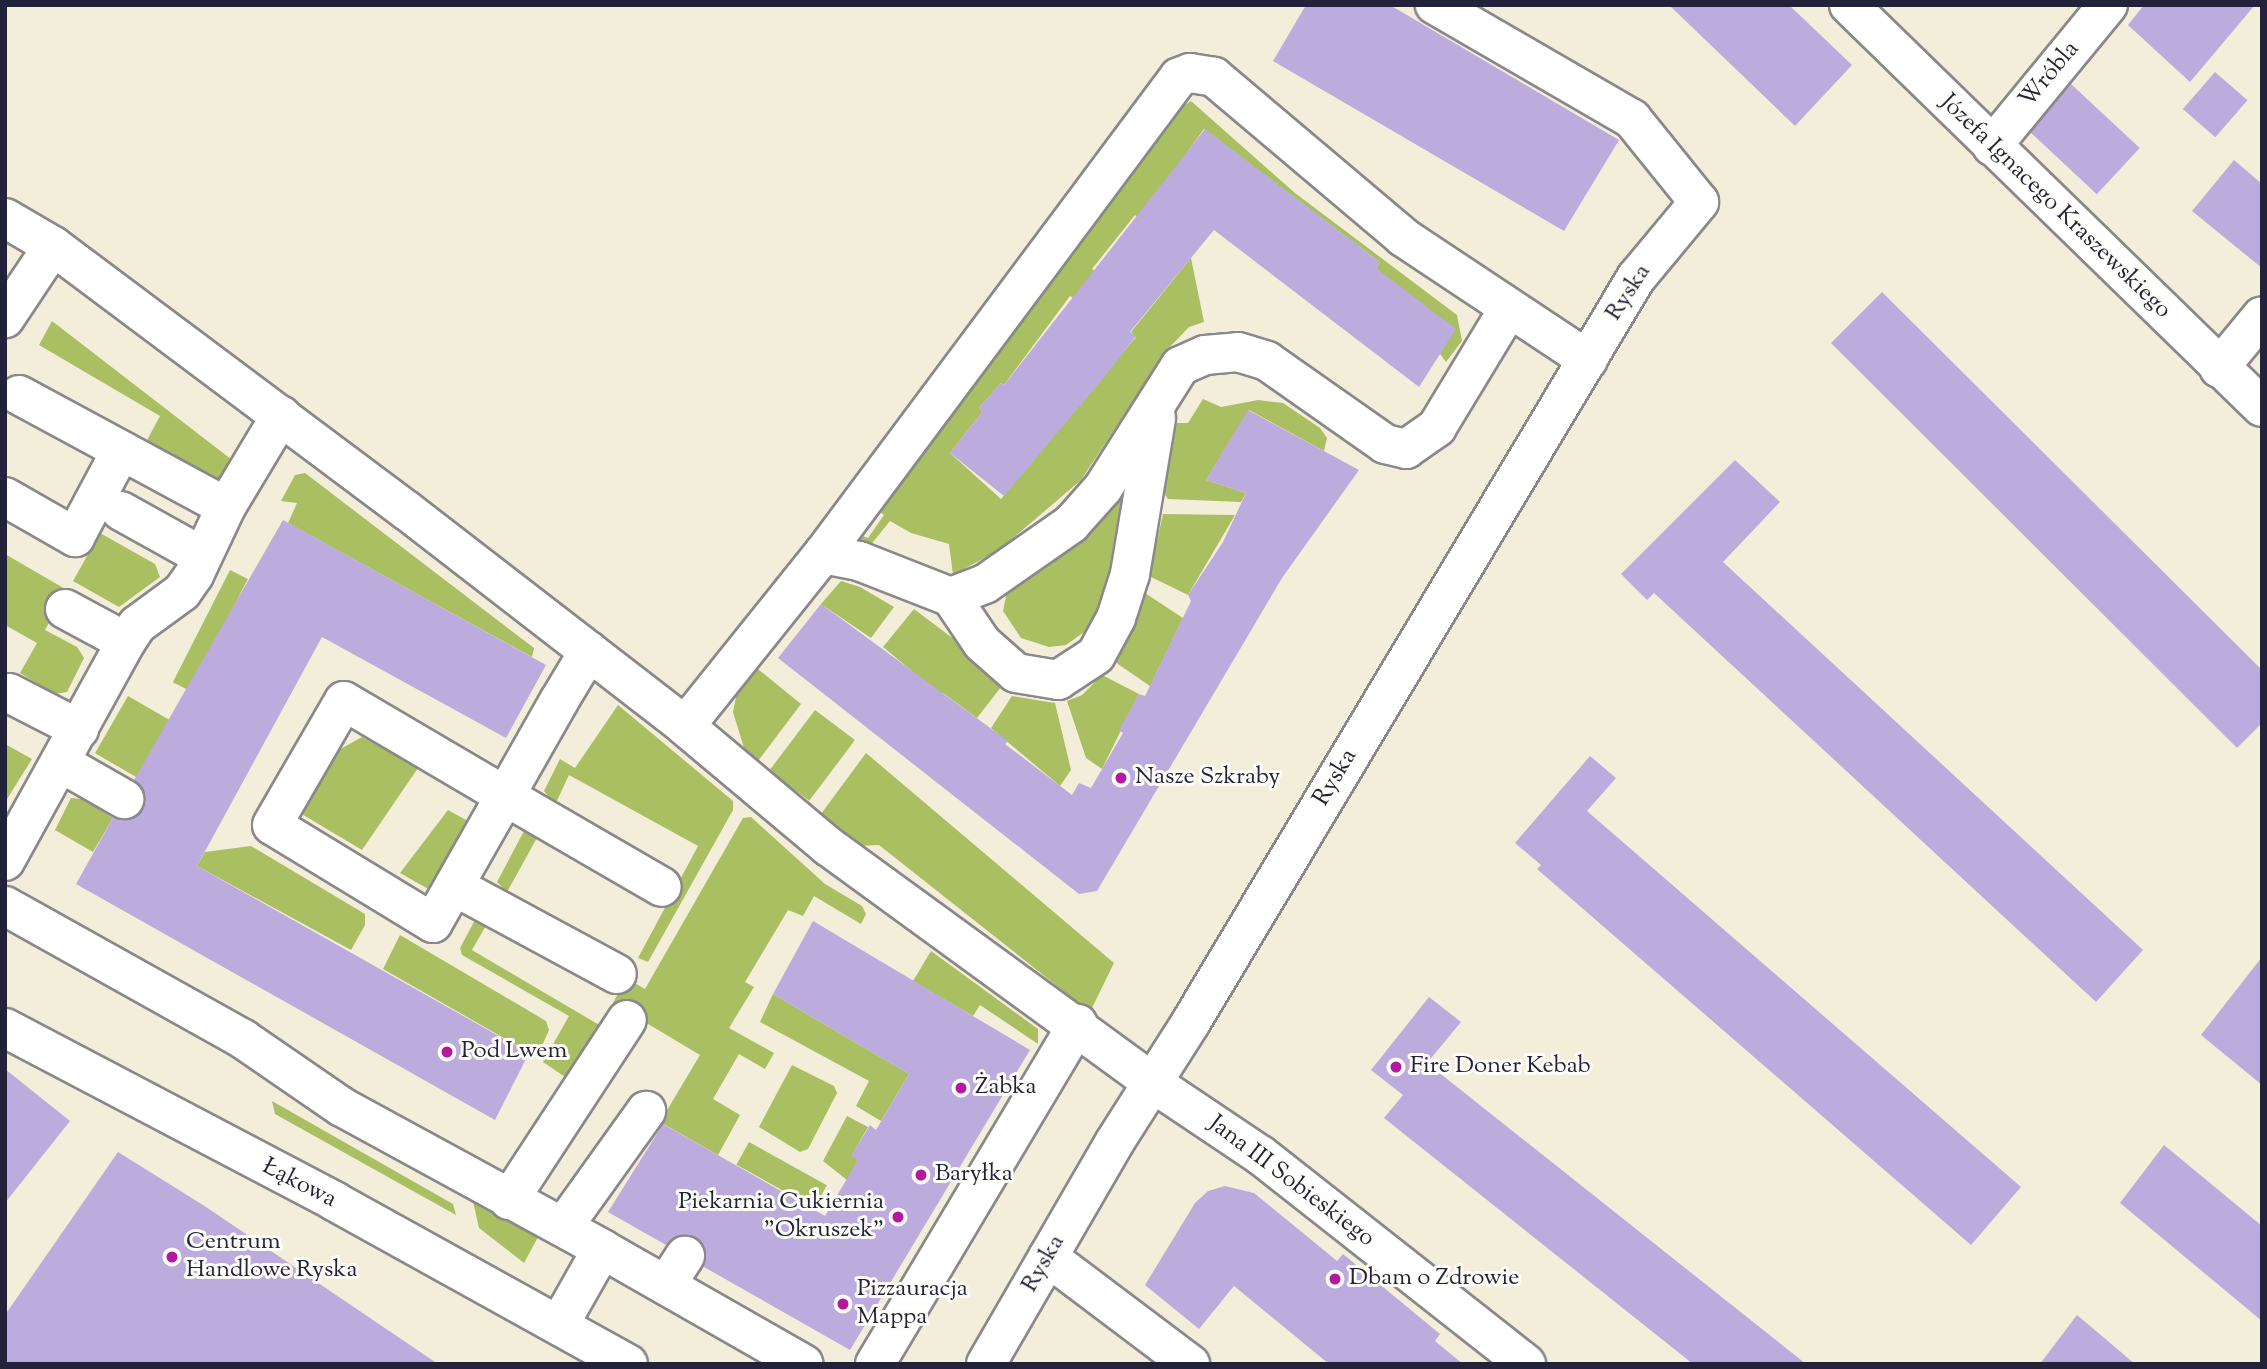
<!DOCTYPE html>
<meta charset="utf-8">
<style>
body{margin:0}
#map{position:relative;width:2267px;height:1369px;overflow:hidden;background:#f3eeda;font-family:"Sorts Mill Goudy",serif}
div>[style]{position:absolute}
[style*='--x']{left:calc(var(--x)*1px);top:calc(var(--y)*1px);width:calc(var(--w)*1px);rotate:calc(var(--a)*1deg)}
.green>*{inset:0;background:#aabe62;transform-origin:0 0}
.building>*{inset:0;background:#bbacdd;transform-origin:0 0}
.roads{filter:drop-shadow(2px 0 #8a888a) drop-shadow(-2px 0 #8a888a) drop-shadow(0 2px #8a888a) drop-shadow(0 -2px #8a888a)}
.minor>*{height:38px;margin:-19px;padding:0 19px;transform-origin:19px;border-radius:19px;background:#fff}
.dots>*{width:19px;height:19px;translate:-50% -50%;box-sizing:border-box;border:4px solid #fdfcf7;border-radius:50%}
span{translate:-50% -50%;white-space:nowrap;text-align:center;line-height:1.15;-webkit-text-stroke:6px #fdfcf7;paint-order:stroke}
.street-label{font-size:24px;color:#22223b}
.poi-label{font-size:24px;color:#22223b}
.left{translate:0 -50%;text-align:left}
.right{translate:-100% -50%;text-align:right}
.frame{position:absolute;inset:0;border:7px solid #22223b;pointer-events:none}
</style>
<div id="map">
<div class="green">
<i style="clip-path:polygon(1191px 101px,1295px 193px,1457px 315px,1462px 341px,1446px 362px,1376px 268px,1380px 262px,1204px 129px,1139px 218px,1135px 215px,1092px 269px,1096px 272px,1074px 299px,1070px 296px,1004px 385px,1001px 383px,979px 408px,983px 411px,950px 453px,1001px 499px,1136px 337px,1131px 332px,1191px 258px,1204px 322px,1189px 327px,1167px 350px,1081px 480px,999px 550px,953px 575px,949px 544px,911px 533px,890px 521px,869px 547px,855px 542px,855px 533px,868px 538px,884px 515px,874px 507px,1177px 110px)"></i>
<i style="clip-path:polygon(52px 321px,236px 463px,225px 478px,217px 481px,145px 444px,160px 416px,39px 345px)"></i>
<i style="clip-path:polygon(1203px 399px,1221px 407px,1258px 400px,1283px 403px,1320px 428px,1327px 438px,1324px 451px,1249px 410px,1206px 480px,1246px 493px,1241px 502px,1168px 499px,1162px 490px,1177px 423px,1188px 423px)"></i>
<i style="clip-path:polygon(305px 473px,534px 648px,532px 657px,288px 523px,297px 503px,281px 501px,295px 475px)"></i>
<i style="clip-path:polygon(1129px 480px,1120px 549px,1094px 625px,1066px 645px,1049px 647px,1021px 638px,1003px 611px,1008px 587px,1076px 544px,1101px 520px)"></i>
<i style="clip-path:polygon(1163px 514px,1235px 515px,1188px 595px,1149px 576px)"></i>
<i style="clip-path:polygon(100px 533px,155px 564px,160px 577px,119px 607px,73px 581px)"></i>
<i style="clip-path:polygon(5px 554px,67px 590px,45px 630px,77px 647px,84px 658px,67px 692px,55px 694px,20px 673px,37px 643px,5px 625px)"></i>
<i style="left:230px;top:570px;width:20px;height:126px;rotate:27deg"></i>
<i style="clip-path:polygon(841px 581px,860px 587px,894px 607px,871px 638px,821px 604px)"></i>
<i style="clip-path:polygon(1145px 593px,1183px 618px,1150px 686px,1112px 660px)"></i>
<i style="clip-path:polygon(914px 609px,963px 646px,1001px 687px,977px 718px,943px 693px,941px 695px,883px 647px)"></i>
<i style="clip-path:polygon(753px 665px,801px 704px,758px 761px,744px 748px,733px 712px,739px 682px)"></i>
<i style="clip-path:polygon(1102px 675px,1139px 694px,1102px 769px,1086px 758px,1067px 701px,1082px 695px)"></i>
<i style="left:128px;top:696px;width:48px;height:66px;rotate:30deg"></i>
<i style="clip-path:polygon(1012px 696px,1055px 703px,1071px 770px,1060px 786px,991px 728px)"></i>
<i style="clip-path:polygon(618px 705px,733px 801px,733px 810px,648px 962px,638px 958px,698px 846px,569px 775px,555px 805px,544px 791px,560px 759px,575px 768px)"></i>
<i style="left:815px;top:710px;width:50px;height:76px;rotate:37deg"></i>
<i style="clip-path:polygon(362px 737px,418px 768px,362px 850px,300px 813px,337px 751px)"></i>
<i style="clip-path:polygon(5px 744px,32px 759px,7px 799px,5px 798px)"></i>
<i style="clip-path:polygon(866px 753px,1114px 963px,1090px 1012px,879px 845px,857px 846px,821px 814px)"></i>
<i style="clip-path:polygon(71px 798px,82px 799px,113px 818px,93px 852px,55px 830px)"></i>
<i style="clip-path:polygon(448px 810px,477px 826px,439px 895px,400px 873px)"></i>
<i style="clip-path:polygon(751px 817px,825px 884px,862px 906px,866px 914px,861px 924px,814px 896px,803px 916px,788px 910px,745px 982px,754px 987px,729px 1028px,774px 1053px,765px 1069px,739px 1054px,713px 1099px,740px 1115px,718px 1155px,660px 1122px,700px 1055px,613px 1003px,626px 978px,645px 989px,743px 818px)"></i>
<i style="clip-path:polygon(524px 831px,538px 836px,507px 892px,497px 882px)"></i>
<i style="clip-path:polygon(251px 846px,365px 914px,365px 925px,351px 950px,197px 866px,205px 852px)"></i>
<i style="clip-path:polygon(481px 919px,488px 922px,472px 950px,601px 1026px,571px 1081px,543px 1062px,569px 1016px,462px 955px,460px 948px,475px 920px)"></i>
<i style="clip-path:polygon(400px 935px,546px 1021px,549px 1030px,537px 1057px,383px 969px)"></i>
<i style="clip-path:polygon(931px 951px,1038px 1029px,1038px 1044px,980px 1005px,973px 1016px,913px 981px)"></i>
<i style="clip-path:polygon(773px 994px,909px 1074px,881px 1121px,856px 1106px,869px 1081px,760px 1022px)"></i>
<i style="clip-path:polygon(792px 1065px,834px 1086px,837px 1093px,808px 1149px,800px 1152px,759px 1127px)"></i>
<i style="clip-path:polygon(272px 1101px,453px 1204px,456px 1215px,275px 1114px)"></i>
<i style="clip-path:polygon(847px 1116px,868px 1127px,852px 1155px,858px 1160px,847px 1180px,823px 1161px)"></i>
<i style="left:749px;top:1142px;width:89px;height:26px;rotate:29deg"></i>
<i style="clip-path:polygon(472px 1197px,538px 1237px,524px 1263px,479px 1228px)"></i>
</div>
<div class="building">
<i style="clip-path:polygon(1306px 5px,1390px 5px,1619px 140px,1564px 231px,1273px 61px)"></i>
<i style="clip-path:polygon(1669px 5px,1789px 5px,1852px 65px,1795px 126px)"></i>
<i style="clip-path:polygon(2144px 5px,2255px 5px,2190px 82px,2128px 25px)"></i>
<i style="left:2215px;top:72px;width:43px;height:49px;rotate:41deg"></i>
<i style="left:2071px;top:84px;width:94px;height:63px;rotate:43deg"></i>
<i style="clip-path:polygon(1205px 129px,1380px 262px,1376px 268px,1456px 329px,1419px 387px,1214px 230px,1130px 332px,1136px 336px,1106px 375px,1004px 496px,950px 453px,983px 411px,979px 408px,1001px 383px,1004px 385px)"></i>
<i style="clip-path:polygon(2234px 160px,2262px 184px,2262px 268px,2192px 211px)"></i>
<i style="clip-path:polygon(1882px 292px,2262px 670px,2262px 723px,2237px 748px,1831px 343px)"></i>
<i style="clip-path:polygon(1248px 410px,1359px 470px,1282px 578px,1097px 891px,1079px 894px,778px 658px,821px 604px,1008px 741px,1005px 744px,1072px 795px,1079px 783px,1091px 788px,1123px 733px,1119px 730px,1139px 694px,1145px 696px,1191px 601px,1188px 595px,1223px 542px,1246px 493px,1206px 480px)"></i>
<i style="clip-path:polygon(1735px 460px,1780px 502px,1723px 562px,2143px 950px,2096px 1002px,1654px 593px,1647px 600px,1621px 574px)"></i>
<i style="clip-path:polygon(283px 520px,546px 665px,506px 738px,322px 637px,197px 866px,529px 1053px,495px 1120px,76px 884px,113px 818px,134px 818px,143px 809px,143px 789px,134px 780px)"></i>
<i style="clip-path:polygon(1590px 756px,1616px 778px,1587px 811px,2021px 1187px,1971px 1245px,1537px 869px,1541px 865px,1515px 843px)"></i>
<i style="clip-path:polygon(813px 921px,1030px 1050px,850px 1350px,704px 1267px,705px 1247px,696px 1237px,676px 1236px,666px 1245px,608px 1212px,663px 1124px,825px 1216px,858px 1160px,851px 1156px,870px 1125px,876px 1130px,909px 1074px,773px 994px)"></i>
<i style="clip-path:polygon(2262px 957px,2262px 1085px,2201px 1035px)"></i>
<i style="clip-path:polygon(1429px 997px,1461px 1022px,1427px 1063px,1806px 1364px,1693px 1364px,1384px 1118px,1403px 1095px,1371px 1070px)"></i>
<i style="clip-path:polygon(5px 1069px,70px 1121px,5px 1203px)"></i>
<i style="clip-path:polygon(2164px 1145px,2262px 1226px,2262px 1321px,2120px 1203px)"></i>
<i style="clip-path:polygon(118px 1152px,203px 1205px,438px 1364px,5px 1364px,5px 1315px)"></i>
<i style="clip-path:polygon(1225px 1186px,1254px 1193px,1337px 1261px,1343px 1254px,1440px 1334px,1435px 1341px,1463px 1364px,1329px 1364px,1234px 1286px,1199px 1329px,1145px 1285px,1195px 1203px,1208px 1191px)"></i>
<i style="clip-path:polygon(2077px 1315px,2135px 1364px,2040px 1364px)"></i>
</div>
<div class="roads">
<div class="minor">
<i style="--x:1849;--y:5;--w:576;--a:44.23"></i>
<i style="--x:1992;--y:146;--w:183;--a:-50.6"></i>
<i style="--x:5;--y:218;--w:56;--a:30.3"></i>
<i style="--x:53;--y:246;--w:87;--a:123.7"></i>
<i style="--x:53;--y:246;--w:441;--a:36.8"></i>
<i style="--x:406;--y:510;--w:353;--a:37.7"></i>
<i style="--x:2219;--y:368;--w:67;--a:-50.4"></i>
<i style="--x:19;--y:395;--w:235;--a:28.4"></i>
<i style="--x:5;--y:497;--w:81;--a:29.7"></i>
<i style="--x:75;--y:537;--w:98;--a:-61.9"></i>
<i style="--x:121;--y:511;--w:93;--a:29.1"></i>
<i style="--x:823;--y:554;--w:37;--a:11"></i>
<i style="--x:859;--y:561;--w:99;--a:21.4"></i>
<i style="--x:951;--y:597;--w:36;--a:-21"></i>
<i style="--x:985;--y:584;--w:105;--a:-34.9"></i>
<i style="--x:1071;--y:524;--w:48;--a:-48.4"></i>
<i style="--x:1103;--y:488;--w:144;--a:-57.7"></i>
<i style="--x:1180;--y:366;--w:27;--a:-24"></i>
<i style="--x:1205;--y:355;--w:33;--a:-5"></i>
<i style="--x:1238;--y:352;--w:30;--a:17"></i>
<i style="--x:1267;--y:361;--w:144;--a:35.1"></i>
<i style="--x:1385;--y:444;--w:22;--a:13"></i>
<i style="--x:1406;--y:449;--w:38;--a:-35"></i>
<i style="--x:1437;--y:427;--w:139;--a:-58.8"></i>
<i style="--x:951;--y:597;--w:55;--a:56"></i>
<i style="--x:982;--y:643;--w:45;--a:41.4"></i>
<i style="--x:1016;--y:673;--w:43;--a:9.5"></i>
<i style="--x:1058;--y:680;--w:45;--a:-33.3"></i>
<i style="--x:1096;--y:655;--w:42;--a:-61.6"></i>
<i style="--x:1116;--y:618;--w:46;--a:-72.3"></i>
<i style="--x:1130;--y:574;--w:158;--a:-80.5"></i>
<i style="--x:65;--y:609;--w:69;--a:28.4"></i>
<i style="--x:589;--y:651;--w:58;--a:121"></i>
<i style="--x:559;--y:701;--w:109;--a:119.6"></i>
<i style="--x:505;--y:796;--w:146;--a:119.6"></i>
<i style="--x:433;--y:923;--w:188;--a:-148.7"></i>
<i style="--x:272;--y:825;--w:143;--a:-59.9"></i>
<i style="--x:344;--y:701;--w:187;--a:30.5"></i>
<i style="--x:505;--y:796;--w:181;--a:30.1"></i>
<i style="--x:9;--y:693;--w:79;--a:27.2"></i>
<i style="--x:61;--y:763;--w:73;--a:29.7"></i>
<i style="--x:5;--y:861;--w:250;--a:-61.1"></i>
<i style="--x:126;--y:642;--w:20;--a:-57"></i>
<i style="--x:137;--y:625;--w:56;--a:-36.3"></i>
<i style="--x:182;--y:592;--w:21;--a:-55"></i>
<i style="--x:194;--y:575;--w:75;--a:-64.8"></i>
<i style="--x:226;--y:507;--w:107;--a:-59.1"></i>
<i style="--x:454;--y:886;--w:185;--a:28.4"></i>
<i style="--x:5;--y:906;--w:273;--a:29.2"></i>
<i style="--x:243;--y:1039;--w:120;--a:34.5"></i>
<i style="--x:342;--y:1107;--w:296;--a:28.6"></i>
<i style="--x:5;--y:1028;--w:372;--a:27.7"></i>
<i style="--x:334;--y:1201;--w:336;--a:29"></i>
<i style="--x:509;--y:1200;--w:215;--a:-56.8"></i>
<i style="--x:563;--y:1227;--w:143;--a:-54.4"></i>
<i style="--x:1048;--y:1257;--w:178;--a:37"></i>
<i style="--x:666;--y:1285;--w:35;--a:-57"></i>
<i style="--x:559;--y:1325;--w:87;--a:-60.5"></i>
<i style="--x:602;--y:1249;--w:232;--a:29.7"></i>
<i style="--x:875;--y:1364;--w:396;--a:-59.2"></i>
<i style="--x:986;--y:1364;--w:255;--a:-59.9"></i>
<i style="--x:1114;--y:1143;--w:143;--a:-57.5"></i>
<i style="--x:1191;--y:1022;--w:867;--a:-59.12"></i>
<i style="--x:1636;--y:278;--w:99;--a:-50.3"></i>
<i style="--x:1699;--y:202;--w:107;--a:-128.9"></i>
<i style="--x:1632;--y:119;--w:228;--a:-149.9"></i>
<i style="--x:1526;--y:1364;--w:338;--a:-141.8"></i>
<i style="--x:1260;--y:1155;--w:129;--a:-146.1"></i>
<i style="--x:1153;--y:1083;--w:401;--a:-143.9"></i>
<i style="--x:829;--y:847;--w:188;--a:-140"></i>
<i style="--x:685;--y:726;--w:221;--a:-51.3"></i>
<i style="--x:823;--y:554;--w:595;--a:-53.26"></i>
<i style="--x:1179;--y:77;--w:12;--a:-20"></i>
<i style="--x:1190;--y:73;--w:24;--a:9"></i>
<i style="--x:1214;--y:77;--w:248;--a:40.2"></i>
<i style="--x:1403;--y:237;--w:222;--a:33.6"></i>
</div>
</div>
<div class="dots">
<i style="left:1121px;top:778px;background:#b5179e"></i>
<i style="left:447px;top:1052px;background:#b5179e"></i>
<i style="left:1396px;top:1067px;background:#b5179e"></i>
<i style="left:961px;top:1088px;background:#b5179e"></i>
<i style="left:921px;top:1175px;background:#b5179e"></i>
<i style="left:898px;top:1217px;background:#b5179e"></i>
<i style="left:172px;top:1257px;background:#b5179e"></i>
<i style="left:1335px;top:1279px;background:#b5179e"></i>
<i style="left:843px;top:1304px;background:#b5179e"></i>
</div>
<div class="street-label">
<span style="left:2050px;top:75px;rotate:-50deg">Wróbla</span>
<span style="left:2055px;top:207px;rotate:44deg">Józefa Ignacego Kraszewskiego</span>
<span style="left:1629px;top:293px;rotate:-57deg">Ryska</span>
<span style="left:1336px;top:778px;rotate:-59deg">Ryska</span>
<span style="left:1291px;top:1182px;rotate:37deg">Jana III Sobieskiego</span>
<span style="left:299px;top:1184px;rotate:27deg">Łąkowa</span>
<span style="left:1044px;top:1264px;rotate:-60deg">Ryska</span>
</div>
<div class="poi-label">
<span class="left" style="left:1135px;top:778px">Nasze Szkraby</span>
<span class="left" style="left:461px;top:1052px">Pod Lwem</span>
<span class="left" style="left:1410px;top:1067px">Fire Doner Kebab</span>
<span class="left" style="left:975px;top:1088px">Żabka</span>
<span class="left" style="left:935px;top:1175px">Baryłka</span>
<span class="right" style="left:884px;top:1217px">Piekarnia Cukiernia<br>"Okruszek"</span>
<span class="left" style="left:186px;top:1257px">Centrum<br>Handlowe Ryska</span>
<span class="left" style="left:1349px;top:1279px">Dbam o Zdrowie</span>
<span class="left" style="left:857px;top:1304px">Pizzauracja<br>Mappa</span>
</div>
<div class="frame"></div>
</div>
